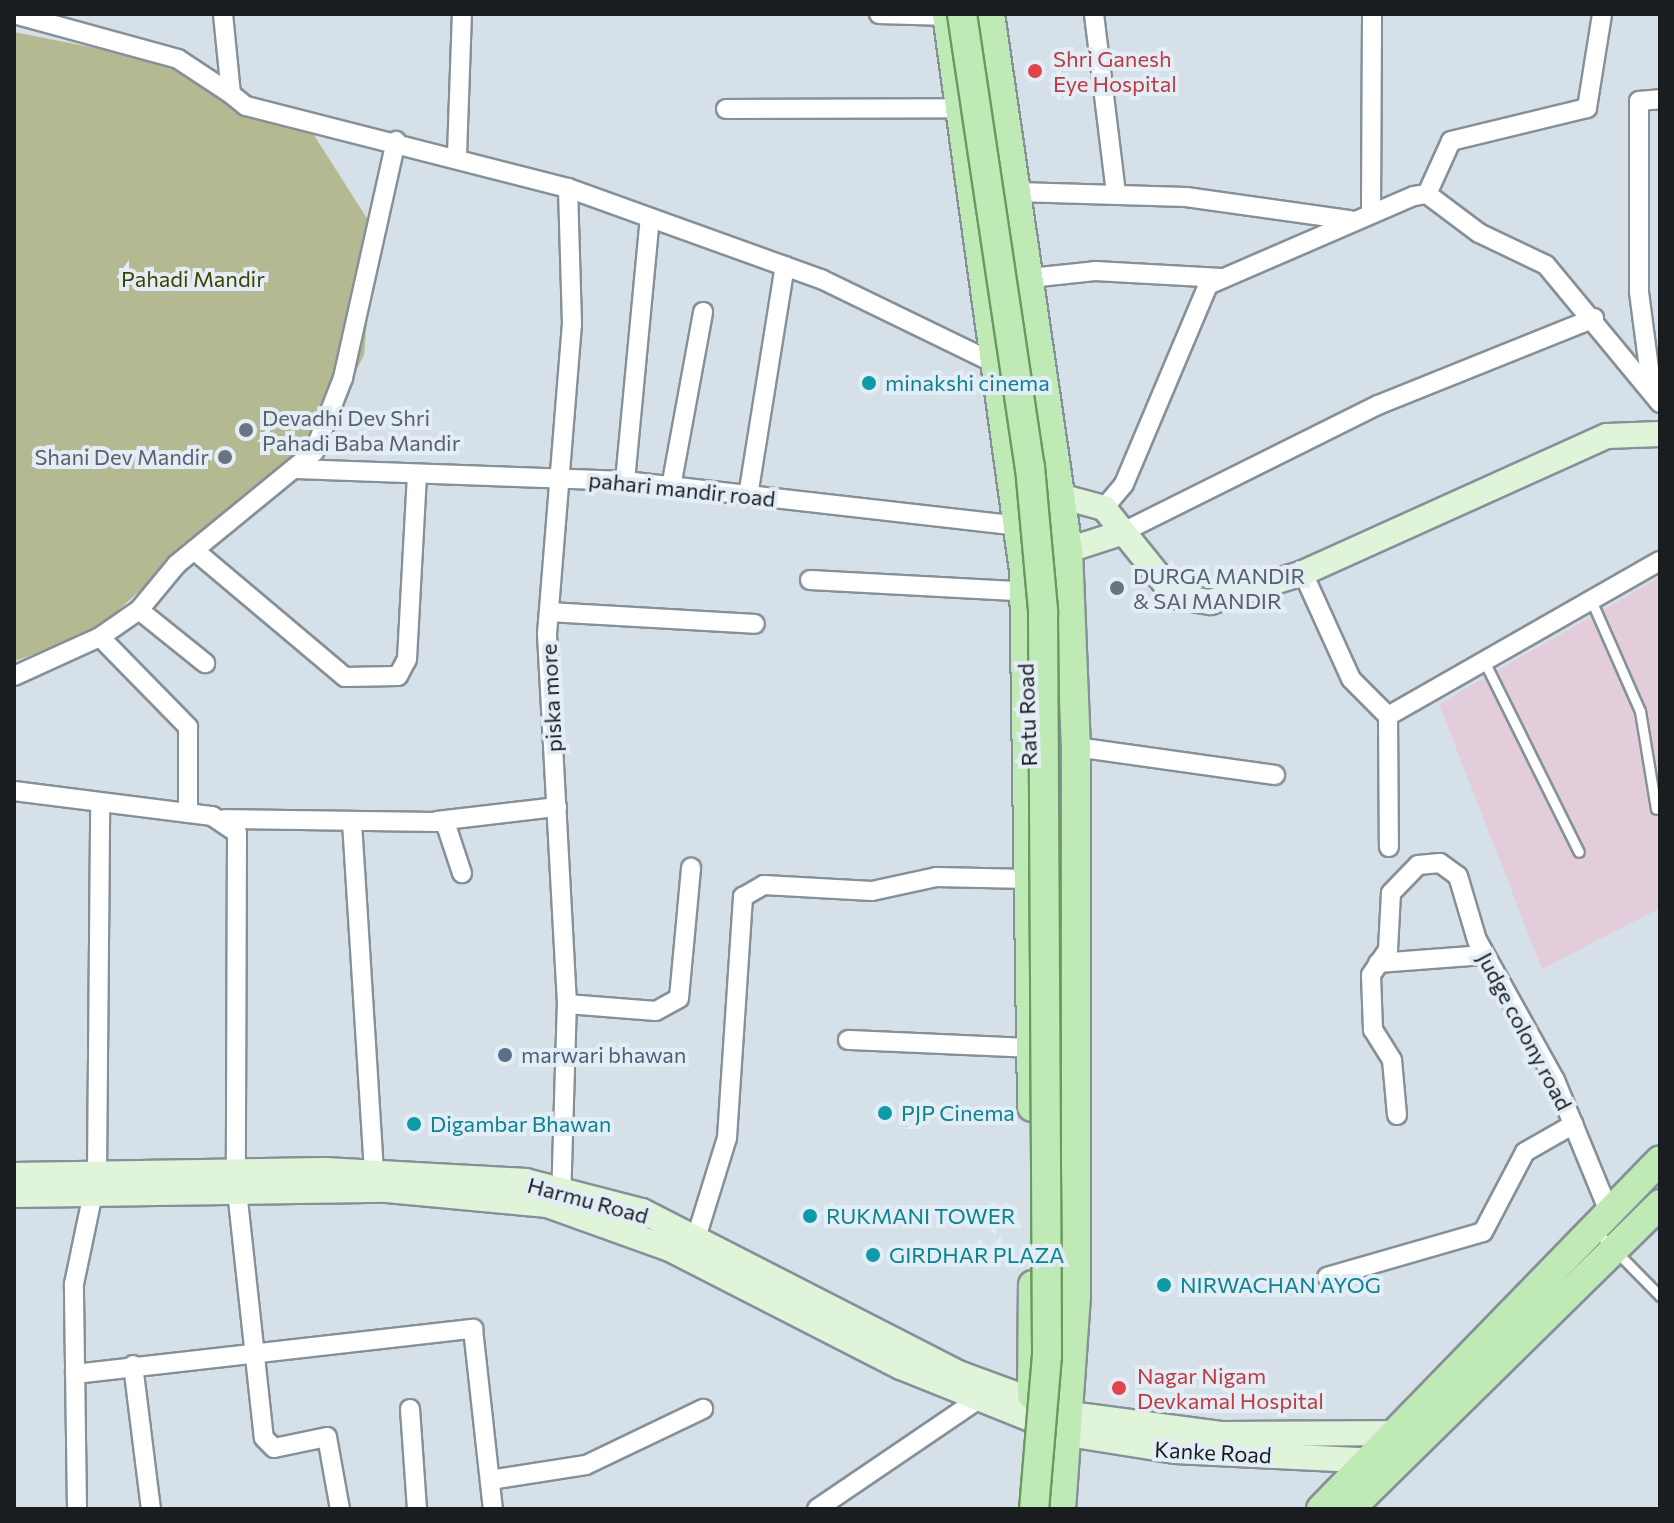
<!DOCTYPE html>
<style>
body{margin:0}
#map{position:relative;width:1674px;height:1523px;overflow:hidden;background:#d5e0e9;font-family:Commissioner,sans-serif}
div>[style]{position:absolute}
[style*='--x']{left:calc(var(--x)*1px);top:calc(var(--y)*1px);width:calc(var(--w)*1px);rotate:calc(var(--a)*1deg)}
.commercial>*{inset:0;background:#e3cddb}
.green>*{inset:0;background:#b5b992}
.roads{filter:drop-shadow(2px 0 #869098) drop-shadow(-2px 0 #869098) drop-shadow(0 2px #869098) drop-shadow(0 -2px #869098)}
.lane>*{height:9px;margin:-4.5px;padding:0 4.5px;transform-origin:4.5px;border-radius:4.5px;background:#fff}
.street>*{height:18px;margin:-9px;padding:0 9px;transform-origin:9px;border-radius:9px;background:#fff}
.secondary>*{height:24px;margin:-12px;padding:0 12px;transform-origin:12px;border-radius:12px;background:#e0f4da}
.primary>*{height:28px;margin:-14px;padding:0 14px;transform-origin:14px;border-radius:14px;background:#c0eab5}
.bridges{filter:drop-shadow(2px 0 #6a9960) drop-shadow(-2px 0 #6a9960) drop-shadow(0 2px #6a9960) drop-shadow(0 -2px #6a9960)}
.primary-bridge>*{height:28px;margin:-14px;padding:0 14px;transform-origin:14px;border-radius:14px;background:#c0eab5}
.dots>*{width:22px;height:22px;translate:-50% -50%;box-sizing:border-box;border:4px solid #e3edf6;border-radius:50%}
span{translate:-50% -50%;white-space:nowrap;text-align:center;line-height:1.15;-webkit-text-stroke:8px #e3edf6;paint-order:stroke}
.health-label{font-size:22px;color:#be3a42}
.left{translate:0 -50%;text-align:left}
.park-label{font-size:22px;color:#404200}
.culture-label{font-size:22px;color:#0d838f}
.worship-label{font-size:22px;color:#5b616d}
.right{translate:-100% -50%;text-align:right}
.street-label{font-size:22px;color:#191d20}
.service-label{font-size:22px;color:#4e5e75}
.frame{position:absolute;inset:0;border:16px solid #191d20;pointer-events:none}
</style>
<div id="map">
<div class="commercial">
<i style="clip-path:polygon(1660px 577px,1660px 908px,1542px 969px,1439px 704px)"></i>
</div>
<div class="green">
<i style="clip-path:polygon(14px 32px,151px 59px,314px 135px,375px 231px,364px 355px,312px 458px,239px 500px,90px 636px,14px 661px)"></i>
</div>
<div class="roads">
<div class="lane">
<i style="--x:1591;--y:600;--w:121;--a:66.2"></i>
<i style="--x:1640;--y:711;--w:99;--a:80.7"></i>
<i style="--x:1484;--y:661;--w:213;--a:63.6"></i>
<i style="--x:1597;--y:1232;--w:90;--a:45.5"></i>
</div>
<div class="street">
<i style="--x:14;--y:14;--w:170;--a:15.3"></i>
<i style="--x:178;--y:59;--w:64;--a:33.4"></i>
<i style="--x:223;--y:14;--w:80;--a:84.3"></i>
<i style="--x:231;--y:94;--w:19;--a:39"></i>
<i style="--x:246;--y:106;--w:332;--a:14.3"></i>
<i style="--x:568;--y:188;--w:269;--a:19.8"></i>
<i style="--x:821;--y:279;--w:199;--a:25.9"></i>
<i style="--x:879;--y:14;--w:69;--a:1.7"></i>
<i style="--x:1094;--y:14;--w:179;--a:83"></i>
<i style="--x:726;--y:109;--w:236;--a:-0.2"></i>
<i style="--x:457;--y:155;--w:141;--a:-88"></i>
<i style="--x:1017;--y:192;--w:169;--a:1.7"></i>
<i style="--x:1186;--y:197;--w:166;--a:8"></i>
<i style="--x:1427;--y:194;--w:58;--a:-65.6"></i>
<i style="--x:1451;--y:141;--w:140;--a:-13.6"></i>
<i style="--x:1587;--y:108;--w:95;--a:-80.9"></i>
<i style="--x:1371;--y:211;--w:197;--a:-89.7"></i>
<i style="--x:1030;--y:278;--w:65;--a:-6.1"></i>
<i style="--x:1095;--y:271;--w:127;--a:3.2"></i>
<i style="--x:1652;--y:391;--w:100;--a:-97.5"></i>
<i style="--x:1639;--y:292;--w:191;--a:-90"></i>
<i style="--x:1639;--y:101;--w:21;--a:-5"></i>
<i style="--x:298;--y:469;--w:327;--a:2.1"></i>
<i style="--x:625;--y:481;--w:406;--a:6.5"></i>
<i style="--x:625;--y:481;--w:264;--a:-84.6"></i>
<i style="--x:671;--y:487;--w:178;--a:-79.6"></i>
<i style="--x:748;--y:496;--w:233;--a:-80.9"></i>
<i style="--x:1104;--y:508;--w:31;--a:-50"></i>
<i style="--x:1124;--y:484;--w:216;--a:-67.1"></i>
<i style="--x:1208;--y:285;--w:224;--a:-23.4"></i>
<i style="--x:1414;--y:196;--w:13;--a:-9"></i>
<i style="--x:1427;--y:194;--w:65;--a:36.9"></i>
<i style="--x:1479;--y:233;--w:74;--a:25.5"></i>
<i style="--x:1546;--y:265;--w:179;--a:50.4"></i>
<i style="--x:1121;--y:533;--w:287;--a:-26.5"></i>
<i style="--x:1378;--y:405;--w:233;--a:-21.9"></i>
<i style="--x:194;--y:550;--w:197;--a:40.1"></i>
<i style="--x:345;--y:677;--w:53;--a:-1.1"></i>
<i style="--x:398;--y:676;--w:19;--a:-62"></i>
<i style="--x:407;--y:659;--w:183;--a:-86.9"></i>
<i style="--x:1303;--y:573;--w:116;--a:65.6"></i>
<i style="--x:1351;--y:679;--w:52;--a:45"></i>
<i style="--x:1388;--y:716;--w:313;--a:-29.7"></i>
<i style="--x:810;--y:580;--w:224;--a:3.1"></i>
<i style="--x:139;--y:610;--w:85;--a:38.8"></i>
<i style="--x:549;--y:612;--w:206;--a:3.3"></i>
<i style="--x:100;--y:637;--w:126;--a:45.6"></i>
<i style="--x:188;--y:727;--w:86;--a:90"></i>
<i style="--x:14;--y:676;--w:94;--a:-24.4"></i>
<i style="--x:100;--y:637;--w:47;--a:-34.7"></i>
<i style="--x:139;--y:610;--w:60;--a:-50.4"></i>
<i style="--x:177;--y:564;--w:177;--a:-39.3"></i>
<i style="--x:314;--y:452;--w:79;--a:-68.6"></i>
<i style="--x:343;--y:378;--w:243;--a:-77.4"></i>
<i style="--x:1388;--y:716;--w:131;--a:89.6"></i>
<i style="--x:1076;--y:747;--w:201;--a:8"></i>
<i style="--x:14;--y:791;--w:200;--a:7.2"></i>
<i style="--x:212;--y:816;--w:30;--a:34"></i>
<i style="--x:237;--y:833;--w:339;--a:90.2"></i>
<i style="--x:224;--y:819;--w:221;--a:0.8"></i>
<i style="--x:445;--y:822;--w:54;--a:71.6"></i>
<i style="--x:437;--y:821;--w:121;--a:-6.7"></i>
<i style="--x:352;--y:822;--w:351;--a:86.4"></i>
<i style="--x:1378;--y:963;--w:106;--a:-4.3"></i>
<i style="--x:567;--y:1004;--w:89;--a:4.5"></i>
<i style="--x:656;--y:1011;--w:26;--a:-29"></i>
<i style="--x:679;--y:998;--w:131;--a:-84.7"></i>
<i style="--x:848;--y:1040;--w:183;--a:2.5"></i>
<i style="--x:1397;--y:1115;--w:55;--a:-95.2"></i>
<i style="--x:1392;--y:1060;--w:36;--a:-122"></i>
<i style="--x:1373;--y:1030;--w:55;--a:-92.1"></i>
<i style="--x:1371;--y:975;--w:30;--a:-56"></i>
<i style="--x:1388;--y:950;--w:57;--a:-87"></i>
<i style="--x:1391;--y:893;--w:39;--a:-46"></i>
<i style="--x:1418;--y:865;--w:22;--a:-5"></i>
<i style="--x:1440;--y:863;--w:22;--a:36"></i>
<i style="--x:1458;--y:876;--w:67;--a:73.5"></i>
<i style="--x:1477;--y:940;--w:160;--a:60.9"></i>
<i style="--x:1555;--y:1080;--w:145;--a:67.7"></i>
<i style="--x:97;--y:1172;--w:367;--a:-89.5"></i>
<i style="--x:237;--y:1191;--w:248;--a:83.8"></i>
<i style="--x:264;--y:1438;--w:14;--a:45"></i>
<i style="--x:274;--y:1448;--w:54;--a:-11.7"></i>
<i style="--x:327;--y:1437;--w:73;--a:79.8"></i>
<i style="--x:561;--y:1202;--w:198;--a:-88.3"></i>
<i style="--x:567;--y:1004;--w:371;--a:-93.1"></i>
<i style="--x:547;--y:634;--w:311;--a:-85.4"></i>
<i style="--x:572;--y:324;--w:136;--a:-91.7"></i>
<i style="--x:696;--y:1238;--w:105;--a:-72.8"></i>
<i style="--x:727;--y:1138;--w:242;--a:-86.2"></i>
<i style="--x:743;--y:897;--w:24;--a:-30"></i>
<i style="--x:764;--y:885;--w:108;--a:3.2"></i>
<i style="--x:872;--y:891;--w:66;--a:-12.3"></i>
<i style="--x:936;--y:877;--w:92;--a:1.2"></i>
<i style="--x:1327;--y:1277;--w:162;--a:-16.1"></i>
<i style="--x:1483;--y:1232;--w:90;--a:-62.3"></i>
<i style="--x:1525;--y:1152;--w:56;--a:-29.7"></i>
<i style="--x:133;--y:1365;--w:145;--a:82.9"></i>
<i style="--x:75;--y:1374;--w:401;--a:-6.5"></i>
<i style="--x:473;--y:1329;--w:181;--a:83.7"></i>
<i style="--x:410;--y:1409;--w:100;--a:86"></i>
<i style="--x:490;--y:1480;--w:97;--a:-8.9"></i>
<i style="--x:586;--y:1465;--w:130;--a:-25.6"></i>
<i style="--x:77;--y:1509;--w:225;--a:-90.8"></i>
<i style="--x:74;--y:1284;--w:93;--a:-78.2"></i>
<i style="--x:817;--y:1509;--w:192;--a:-34.2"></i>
</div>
<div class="secondary">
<i style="--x:1060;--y:496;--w:46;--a:15.3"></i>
<i style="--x:1104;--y:508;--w:113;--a:51.1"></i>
<i style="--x:1175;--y:596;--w:36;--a:10"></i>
<i style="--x:1210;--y:602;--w:97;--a:-17.3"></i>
<i style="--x:1303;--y:573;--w:333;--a:-24.3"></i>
<i style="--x:1607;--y:436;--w:53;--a:-2.2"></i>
<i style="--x:1068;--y:550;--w:56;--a:-17.8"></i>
<i style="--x:14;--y:1175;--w:311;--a:-0.9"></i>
<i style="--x:325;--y:1170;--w:201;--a:3.1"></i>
<i style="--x:526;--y:1181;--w:120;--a:14.5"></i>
<i style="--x:642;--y:1211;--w:358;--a:27.1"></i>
<i style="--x:961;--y:1374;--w:116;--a:20.2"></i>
<i style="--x:1070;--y:1414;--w:152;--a:7.5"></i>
<i style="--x:1221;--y:1434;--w:186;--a:-0.3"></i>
<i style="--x:14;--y:1195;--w:373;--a:-0.8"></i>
<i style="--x:387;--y:1190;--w:161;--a:5.4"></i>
<i style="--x:547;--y:1205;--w:131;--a:19.7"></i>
<i style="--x:670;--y:1249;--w:259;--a:27.1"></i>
<i style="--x:901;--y:1367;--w:180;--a:21.9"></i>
<i style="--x:1068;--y:1434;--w:108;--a:9"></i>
<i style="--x:1175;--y:1451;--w:208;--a:2.8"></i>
</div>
<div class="primary">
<i style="--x:947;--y:14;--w:562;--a:82.13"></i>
<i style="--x:1024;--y:571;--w:536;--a:89.14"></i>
<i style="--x:990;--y:14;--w:542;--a:81.72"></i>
<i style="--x:1068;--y:550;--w:197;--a:87.7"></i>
<i style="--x:1076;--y:747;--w:549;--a:90"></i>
<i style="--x:1076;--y:1296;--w:214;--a:94"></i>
<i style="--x:1032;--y:1395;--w:110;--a:-89.5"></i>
<i style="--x:1321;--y:1509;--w:486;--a:-45.8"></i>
<i style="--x:1350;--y:1509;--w:435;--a:-44.5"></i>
</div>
</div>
<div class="bridges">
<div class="primary-bridge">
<i style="--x:962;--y:14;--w:458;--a:81.5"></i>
<i style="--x:1030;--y:467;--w:145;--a:84.8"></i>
<i style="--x:1043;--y:611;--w:744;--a:89.69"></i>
<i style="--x:1047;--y:1355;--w:155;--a:94.8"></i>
</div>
</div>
<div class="dots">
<i style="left:1035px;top:71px;background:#e0444e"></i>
<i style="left:869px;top:383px;background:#0f9aa8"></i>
<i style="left:246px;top:430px;background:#6b7280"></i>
<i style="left:225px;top:457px;background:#6b7280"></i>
<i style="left:1117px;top:588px;background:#6b7280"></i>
<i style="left:505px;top:1055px;background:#5c6f8a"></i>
<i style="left:885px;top:1113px;background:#0f9aa8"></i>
<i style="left:414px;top:1124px;background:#0f9aa8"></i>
<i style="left:810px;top:1216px;background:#0f9aa8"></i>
<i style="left:873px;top:1255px;background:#0f9aa8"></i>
<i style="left:1164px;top:1285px;background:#0f9aa8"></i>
<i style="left:1119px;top:1388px;background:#e0444e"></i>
</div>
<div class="health-label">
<span class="left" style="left:1053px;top:71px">Shri Ganesh<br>Eye Hospital</span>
<span class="left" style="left:1137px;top:1388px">Nagar Nigam<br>Devkamal Hospital</span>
</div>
<div class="park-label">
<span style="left:193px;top:279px">Pahadi Mandir</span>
</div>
<div class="culture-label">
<span class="left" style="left:885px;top:383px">minakshi cinema</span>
<span class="left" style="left:901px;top:1113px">PJP Cinema</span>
<span class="left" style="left:430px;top:1124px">Digambar Bhawan</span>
<span class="left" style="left:826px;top:1216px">RUKMANI TOWER</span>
<span class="left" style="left:889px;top:1255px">GIRDHAR PLAZA</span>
<span class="left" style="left:1180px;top:1285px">NIRWACHAN AYOG</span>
</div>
<div class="worship-label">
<span class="left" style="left:262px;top:430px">Devadhi Dev Shri<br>Pahadi Baba Mandir</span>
<span class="right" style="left:209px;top:457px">Shani Dev Mandir</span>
<span class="left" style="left:1133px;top:588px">DURGA MANDIR<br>&amp; SAI MANDIR</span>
</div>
<div class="street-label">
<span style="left:682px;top:489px;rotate:6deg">pahari mandir road</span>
<span style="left:551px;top:698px;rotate:-93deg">piska more</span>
<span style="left:1027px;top:715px;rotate:-92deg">Ratu Road</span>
<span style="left:1525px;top:1031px;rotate:62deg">Judge colony road</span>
<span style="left:588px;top:1200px;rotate:15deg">Harmu Road</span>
<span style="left:1213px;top:1452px;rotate:3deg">Kanke Road</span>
</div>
<div class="service-label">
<span class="left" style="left:521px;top:1055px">marwari bhawan</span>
</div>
<div class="frame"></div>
</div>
